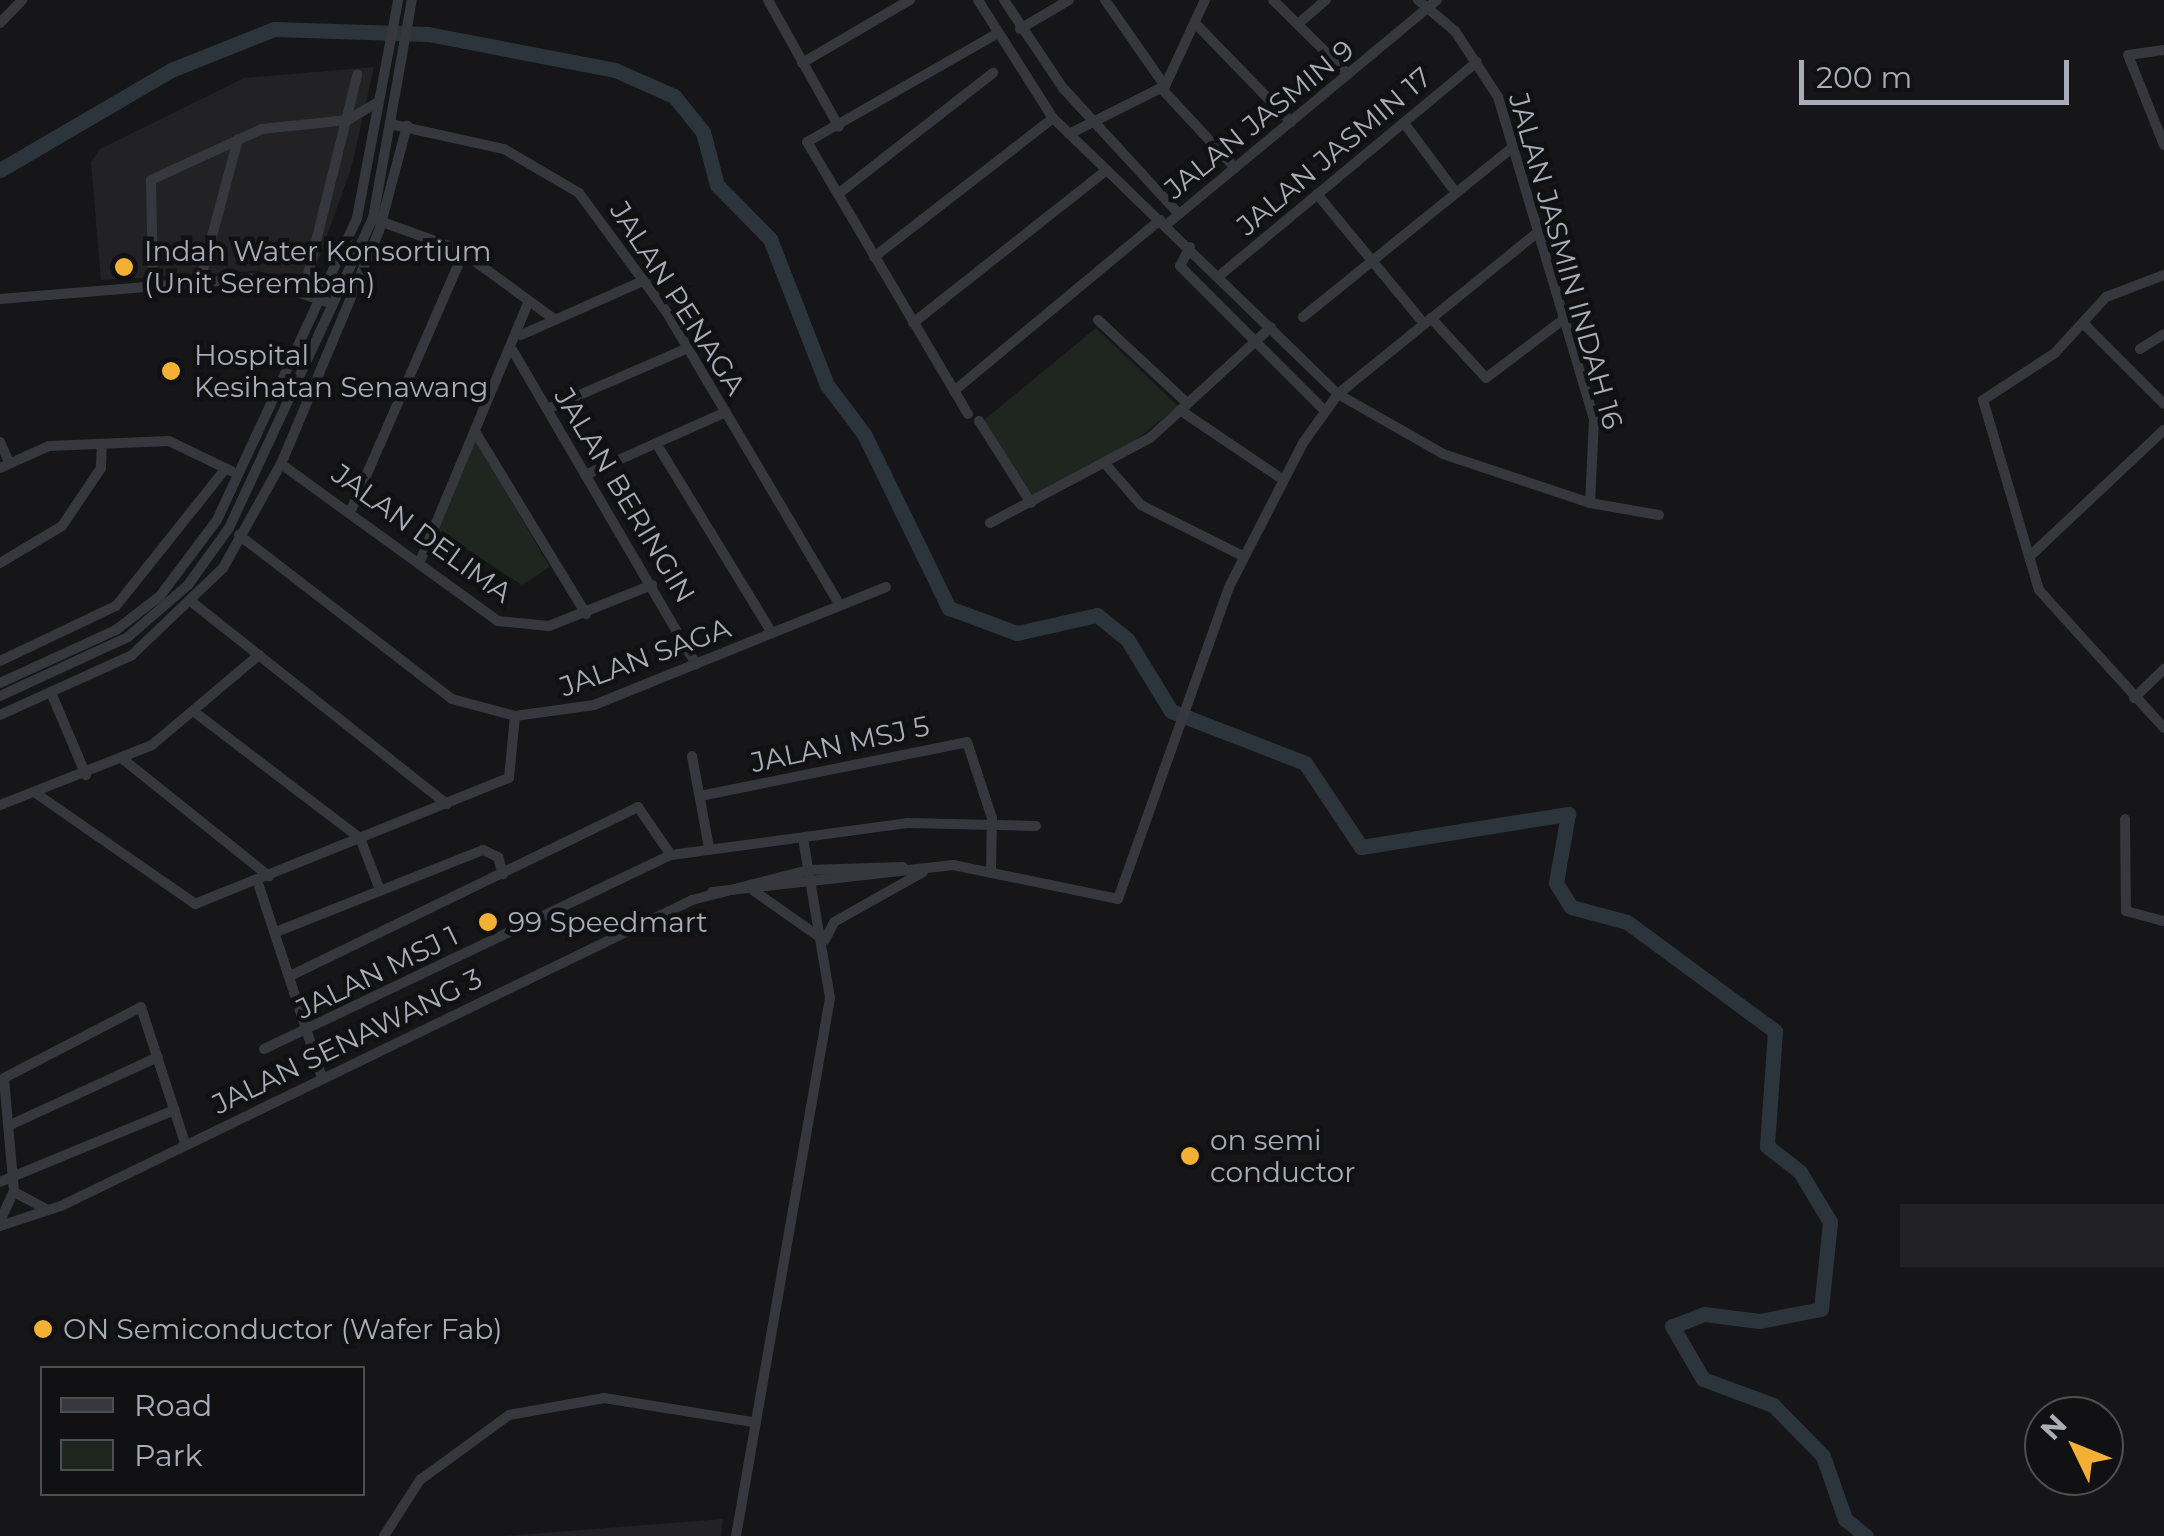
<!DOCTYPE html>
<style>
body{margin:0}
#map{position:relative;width:2164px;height:1536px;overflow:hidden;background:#161618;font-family:Montserrat,sans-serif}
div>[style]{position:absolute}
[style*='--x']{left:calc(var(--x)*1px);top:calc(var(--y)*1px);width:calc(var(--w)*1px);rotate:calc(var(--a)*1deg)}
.built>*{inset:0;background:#222225;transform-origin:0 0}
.green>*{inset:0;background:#1e261f}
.river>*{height:15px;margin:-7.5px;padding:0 7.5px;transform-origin:7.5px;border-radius:7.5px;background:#2c353c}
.minor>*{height:10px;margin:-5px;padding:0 5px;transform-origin:5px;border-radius:5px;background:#37383d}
.dots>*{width:28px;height:28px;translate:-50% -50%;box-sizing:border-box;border:5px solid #111113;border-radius:50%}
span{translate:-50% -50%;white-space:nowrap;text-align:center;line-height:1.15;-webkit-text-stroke:9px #111113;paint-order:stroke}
.street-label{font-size:28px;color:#a8adb8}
.poi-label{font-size:28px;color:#a8adb8}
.left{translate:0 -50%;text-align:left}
.legend{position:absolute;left:40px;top:1366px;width:325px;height:130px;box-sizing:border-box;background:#111113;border:2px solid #4d4f55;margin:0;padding:12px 18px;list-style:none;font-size:30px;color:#a8adb8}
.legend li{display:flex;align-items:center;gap:20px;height:50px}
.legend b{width:50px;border:2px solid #4d4f55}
.north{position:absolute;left:2024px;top:1396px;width:100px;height:100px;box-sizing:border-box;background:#111113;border:2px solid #4d4f55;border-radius:50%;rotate:313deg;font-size:28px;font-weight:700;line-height:40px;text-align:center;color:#a8adb8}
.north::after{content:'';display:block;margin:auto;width:35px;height:45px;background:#f2b134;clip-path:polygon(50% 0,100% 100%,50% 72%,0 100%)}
.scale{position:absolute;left:1799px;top:60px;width:270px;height:45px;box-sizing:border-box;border:5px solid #a8adb8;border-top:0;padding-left:12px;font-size:30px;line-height:35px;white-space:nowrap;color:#a8adb8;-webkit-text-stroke:8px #111113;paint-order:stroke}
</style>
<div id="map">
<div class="built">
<i style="clip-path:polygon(374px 67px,351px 169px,309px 285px,258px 271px,101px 280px,91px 162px,100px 149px,244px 78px)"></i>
<i style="left:2164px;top:1204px;width:63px;height:264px;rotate:90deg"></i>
<i style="clip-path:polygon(723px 1519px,721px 1536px,504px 1536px)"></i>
</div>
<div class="green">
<i style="clip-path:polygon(1096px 328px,1178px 406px,1108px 463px,1033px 499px,984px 420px)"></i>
<i style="clip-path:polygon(475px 439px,550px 567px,522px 585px,437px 530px)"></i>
</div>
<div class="river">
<i style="--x:0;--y:170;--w:198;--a:-30.3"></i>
<i style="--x:171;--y:70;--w:111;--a:-21.7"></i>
<i style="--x:274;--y:29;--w:154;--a:1.9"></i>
<i style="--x:428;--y:34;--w:190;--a:10.9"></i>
<i style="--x:615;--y:70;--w:64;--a:23.8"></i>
<i style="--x:674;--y:96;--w:46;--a:51.1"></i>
<i style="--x:703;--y:132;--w:55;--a:75.2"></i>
<i style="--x:717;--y:185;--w:76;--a:45.5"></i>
<i style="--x:770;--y:239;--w:157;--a:68.7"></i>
<i style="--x:827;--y:385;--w:61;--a:52.9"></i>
<i style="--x:864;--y:434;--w:194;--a:64"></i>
<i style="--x:949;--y:608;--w:72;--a:20.2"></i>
<i style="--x:1017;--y:633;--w:82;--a:-12.7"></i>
<i style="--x:1097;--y:615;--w:38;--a:39"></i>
<i style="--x:1127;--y:639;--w:84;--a:58.6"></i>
<i style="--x:1171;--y:711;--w:144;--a:21.2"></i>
<i style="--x:1305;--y:763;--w:101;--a:56.3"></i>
<i style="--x:1361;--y:847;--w:210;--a:-9.1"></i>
<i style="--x:1568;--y:814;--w:70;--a:99.9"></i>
<i style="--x:1556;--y:883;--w:28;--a:58"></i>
<i style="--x:1571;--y:907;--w:58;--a:15"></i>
<i style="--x:1627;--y:922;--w:184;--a:36.4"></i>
<i style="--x:1775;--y:1031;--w:115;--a:94"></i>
<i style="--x:1767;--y:1146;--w:42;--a:38.2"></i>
<i style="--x:1800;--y:1172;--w:58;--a:59"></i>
<i style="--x:1830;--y:1222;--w:87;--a:95.9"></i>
<i style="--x:1821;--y:1309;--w:63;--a:169"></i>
<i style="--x:1759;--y:1321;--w:55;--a:-172.7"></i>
<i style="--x:1704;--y:1314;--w:34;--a:159"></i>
<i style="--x:1672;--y:1326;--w:61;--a:59.7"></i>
<i style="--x:1703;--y:1379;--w:75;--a:20.4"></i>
<i style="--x:1773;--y:1405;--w:71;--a:45.6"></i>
<i style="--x:1823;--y:1456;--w:67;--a:70.8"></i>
<i style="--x:1845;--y:1519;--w:27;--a:39"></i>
</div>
<div class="minor">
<i style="--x:768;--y:0;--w:145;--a:60.8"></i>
<i style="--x:978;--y:0;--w:140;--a:57.6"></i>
<i style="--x:1053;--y:118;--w:397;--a:44.1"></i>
<i style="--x:1338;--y:394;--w:121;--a:29.7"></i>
<i style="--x:1443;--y:454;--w:155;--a:18.4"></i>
<i style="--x:1590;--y:503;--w:70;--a:9.9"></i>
<i style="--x:1004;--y:0;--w:106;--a:56.2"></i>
<i style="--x:1063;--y:88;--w:171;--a:47.4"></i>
<i style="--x:1105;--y:0;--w:105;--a:55.1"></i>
<i style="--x:1273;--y:0;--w:105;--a:44.6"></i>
<i style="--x:1418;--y:0;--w:48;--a:40"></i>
<i style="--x:1455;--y:31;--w:79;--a:56.9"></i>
<i style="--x:1498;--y:97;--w:336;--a:73.4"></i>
<i style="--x:1594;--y:419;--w:84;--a:92.7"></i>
<i style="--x:0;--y:23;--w:32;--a:-46"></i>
<i style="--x:1195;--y:23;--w:138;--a:45.9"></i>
<i style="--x:1298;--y:24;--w:37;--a:-41"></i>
<i style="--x:1020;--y:29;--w:57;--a:-30.6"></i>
<i style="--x:2164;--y:50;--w:36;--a:172"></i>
<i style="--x:2128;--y:55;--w:97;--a:68.2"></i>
<i style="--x:802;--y:63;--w:125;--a:-30.3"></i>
<i style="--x:1161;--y:88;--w:109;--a:47.2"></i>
<i style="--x:1404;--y:123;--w:87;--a:53.4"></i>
<i style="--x:390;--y:124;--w:117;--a:12.4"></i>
<i style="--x:504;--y:149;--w:87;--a:30.4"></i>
<i style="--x:579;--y:193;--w:149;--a:53.7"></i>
<i style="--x:667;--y:313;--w:339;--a:59.4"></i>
<i style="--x:1069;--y:134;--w:107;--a:-26.6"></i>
<i style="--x:1165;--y:86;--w:95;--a:-65.1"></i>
<i style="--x:838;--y:194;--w:197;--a:-38"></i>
<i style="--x:1317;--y:194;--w:168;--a:50.5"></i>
<i style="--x:382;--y:222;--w:81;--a:19.6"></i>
<i style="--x:458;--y:249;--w:119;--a:36.1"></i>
<i style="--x:1166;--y:225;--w:352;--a:-39.7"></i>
<i style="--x:1190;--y:247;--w:21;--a:118"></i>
<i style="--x:1180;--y:266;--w:204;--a:45"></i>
<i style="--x:874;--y:257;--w:227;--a:-37.8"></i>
<i style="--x:2164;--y:275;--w:62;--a:159.2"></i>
<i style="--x:2106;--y:297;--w:76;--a:132.3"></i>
<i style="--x:2055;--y:353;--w:86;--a:146.9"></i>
<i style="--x:1983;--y:400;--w:198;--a:73.6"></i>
<i style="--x:2039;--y:590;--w:186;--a:47.8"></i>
<i style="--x:1219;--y:276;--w:335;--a:-39.7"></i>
<i style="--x:200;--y:281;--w:147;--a:-75"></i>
<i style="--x:153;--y:285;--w:105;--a:-91.1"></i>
<i style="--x:151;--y:180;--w:122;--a:-24.7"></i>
<i style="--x:262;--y:129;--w:86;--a:-6"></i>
<i style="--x:348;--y:120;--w:33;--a:-31"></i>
<i style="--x:303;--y:294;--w:226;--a:-76.1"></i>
<i style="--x:0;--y:299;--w:254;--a:-4.7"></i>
<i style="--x:253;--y:278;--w:78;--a:18"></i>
<i style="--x:1303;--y:317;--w:270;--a:-39"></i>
<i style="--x:1431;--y:318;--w:81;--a:47.5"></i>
<i style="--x:1486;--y:378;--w:98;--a:-37.1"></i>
<i style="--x:1098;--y:320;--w:123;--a:43"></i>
<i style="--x:913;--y:323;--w:247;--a:-38.3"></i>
<i style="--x:2086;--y:326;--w:110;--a:45"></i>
<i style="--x:521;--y:335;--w:136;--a:-23.9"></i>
<i style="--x:2140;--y:349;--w:28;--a:-32"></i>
<i style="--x:513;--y:351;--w:363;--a:59.7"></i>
<i style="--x:954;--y:391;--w:268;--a:-39.7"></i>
<i style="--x:547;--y:409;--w:154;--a:-23.4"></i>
<i style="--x:1180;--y:410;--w:123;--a:34.1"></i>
<i style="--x:968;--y:414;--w:316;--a:-120.6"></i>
<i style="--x:807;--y:142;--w:218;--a:-29.7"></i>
<i style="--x:979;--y:421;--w:97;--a:57.6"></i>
<i style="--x:476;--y:433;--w:212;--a:58.7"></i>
<i style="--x:0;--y:442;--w:22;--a:66"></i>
<i style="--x:656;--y:443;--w:223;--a:58.6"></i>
<i style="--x:281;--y:464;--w:268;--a:35.9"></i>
<i style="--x:498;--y:621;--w:51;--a:5.6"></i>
<i style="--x:549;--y:626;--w:111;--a:-21.7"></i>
<i style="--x:1108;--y:467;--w:50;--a:49"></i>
<i style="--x:1141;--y:505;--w:114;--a:26.6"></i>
<i style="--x:0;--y:468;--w:54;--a:-24.2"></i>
<i style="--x:49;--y:446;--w:120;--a:-2.4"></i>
<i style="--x:169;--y:441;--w:69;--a:25.8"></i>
<i style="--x:585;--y:475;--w:154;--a:-24.1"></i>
<i style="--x:352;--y:508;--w:279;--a:-66.4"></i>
<i style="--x:990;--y:523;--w:181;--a:-28"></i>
<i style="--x:1150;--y:438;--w:164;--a:-42.5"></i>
<i style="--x:239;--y:535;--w:269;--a:37.6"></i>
<i style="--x:452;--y:699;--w:65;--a:15.1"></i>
<i style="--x:515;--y:716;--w:80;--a:-7.9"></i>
<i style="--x:594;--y:705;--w:315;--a:-22"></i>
<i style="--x:2029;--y:557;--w:185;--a:-43.3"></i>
<i style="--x:421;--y:559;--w:280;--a:-67.3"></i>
<i style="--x:0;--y:563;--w:72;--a:-30.8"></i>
<i style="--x:62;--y:526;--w:70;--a:-56.1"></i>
<i style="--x:101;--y:468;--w:23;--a:-88"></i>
<i style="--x:193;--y:603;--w:324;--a:38.4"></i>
<i style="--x:0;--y:661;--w:128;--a:-25.4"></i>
<i style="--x:116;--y:606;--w:176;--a:-51.4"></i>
<i style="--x:0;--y:683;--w:128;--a:-24.6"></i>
<i style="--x:116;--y:630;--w:56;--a:-37.7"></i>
<i style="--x:160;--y:596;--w:95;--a:-53.1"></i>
<i style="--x:217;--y:520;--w:333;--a:-65.1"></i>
<i style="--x:357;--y:218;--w:222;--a:-79.3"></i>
<i style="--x:52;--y:695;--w:87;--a:67"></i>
<i style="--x:0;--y:696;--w:141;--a:-24.7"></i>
<i style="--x:128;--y:637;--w:79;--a:-40.9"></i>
<i style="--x:188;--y:585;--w:70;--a:-54.3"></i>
<i style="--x:229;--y:528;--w:342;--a:-65.1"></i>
<i style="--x:373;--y:218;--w:221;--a:-79.9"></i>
<i style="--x:2134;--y:698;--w:42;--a:-44"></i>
<i style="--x:197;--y:714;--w:205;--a:37.3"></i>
<i style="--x:360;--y:838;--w:56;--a:69"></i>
<i style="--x:0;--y:715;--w:145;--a:-24.4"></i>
<i style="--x:132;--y:655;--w:126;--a:-43.7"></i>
<i style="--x:223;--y:568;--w:119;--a:-60.9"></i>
<i style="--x:281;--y:464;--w:253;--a:-67.2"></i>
<i style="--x:379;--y:231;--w:109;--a:-75.1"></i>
<i style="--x:692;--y:756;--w:94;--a:79.5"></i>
<i style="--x:124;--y:760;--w:186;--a:38.7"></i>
<i style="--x:37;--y:794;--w:193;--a:34.8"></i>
<i style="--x:195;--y:904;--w:338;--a:-21.9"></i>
<i style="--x:509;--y:778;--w:62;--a:-84.5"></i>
<i style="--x:700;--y:796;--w:272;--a:-11.4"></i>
<i style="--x:967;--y:742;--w:80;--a:71.8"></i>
<i style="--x:992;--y:818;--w:51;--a:91.1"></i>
<i style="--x:0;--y:805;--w:163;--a:-21.5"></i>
<i style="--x:152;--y:745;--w:140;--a:-40.1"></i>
<i style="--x:2125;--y:819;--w:92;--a:89.4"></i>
<i style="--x:2126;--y:911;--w:39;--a:15"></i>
<i style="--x:259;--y:886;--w:202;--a:71.8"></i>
<i style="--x:754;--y:891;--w:82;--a:35"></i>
<i style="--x:712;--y:892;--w:243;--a:-6.4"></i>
<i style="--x:953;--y:865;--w:168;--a:11.6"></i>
<i style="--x:1118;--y:899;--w:331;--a:-70.4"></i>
<i style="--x:1229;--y:587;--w:162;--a:-62.8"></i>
<i style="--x:1303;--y:443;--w:60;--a:-54.5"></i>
<i style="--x:1338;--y:394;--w:257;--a:-39"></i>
<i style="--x:276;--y:932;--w:223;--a:-21.6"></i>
<i style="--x:483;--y:850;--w:17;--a:25"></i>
<i style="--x:498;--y:857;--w:18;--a:74"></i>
<i style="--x:825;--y:940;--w:20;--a:-63"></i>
<i style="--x:834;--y:922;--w:102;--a:-29.3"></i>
<i style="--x:290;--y:976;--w:387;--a:-25.9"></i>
<i style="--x:638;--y:807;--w:58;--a:55.5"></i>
<i style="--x:264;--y:1049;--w:451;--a:-25.5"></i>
<i style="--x:671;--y:855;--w:238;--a:-7.7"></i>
<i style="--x:907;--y:823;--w:129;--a:1.3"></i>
<i style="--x:8;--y:1126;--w:165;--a:-24.7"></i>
<i style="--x:0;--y:1182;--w:189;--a:-22.4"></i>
<i style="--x:14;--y:1192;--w:36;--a:28"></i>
<i style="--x:0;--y:1221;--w:33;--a:-65"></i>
<i style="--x:14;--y:1191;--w:113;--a:-95.1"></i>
<i style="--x:4;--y:1078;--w:154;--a:-27.4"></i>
<i style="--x:141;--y:1007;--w:143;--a:72.1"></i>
<i style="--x:0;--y:1226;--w:64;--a:-18.2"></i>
<i style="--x:61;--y:1206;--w:701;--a:-25.87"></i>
<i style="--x:692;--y:900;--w:121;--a:-14.4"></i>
<i style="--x:809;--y:870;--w:94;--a:-1.8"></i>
<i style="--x:384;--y:1536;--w:67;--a:-57.3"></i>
<i style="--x:420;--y:1480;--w:110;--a:-36.1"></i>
<i style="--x:509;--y:1415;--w:97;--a:-10.1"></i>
<i style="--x:604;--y:1398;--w:151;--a:9.2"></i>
<i style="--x:736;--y:1536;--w:546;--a:-80.09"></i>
<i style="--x:830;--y:998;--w:161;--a:-99.6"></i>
</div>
<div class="dots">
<i style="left:124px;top:267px;background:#f2b134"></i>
<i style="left:171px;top:371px;background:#f2b134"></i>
<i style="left:488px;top:922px;background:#f2b134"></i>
<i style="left:1190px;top:1156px;background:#f2b134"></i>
<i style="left:43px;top:1329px;background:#f2b134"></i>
</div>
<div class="street-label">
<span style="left:1259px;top:119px;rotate:-39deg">JALAN JASMIN 9</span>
<span style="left:1334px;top:151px;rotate:-40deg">JALAN JASMIN 17</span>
<span style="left:1566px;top:261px;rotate:74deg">JALAN JASMIN INDAH 16</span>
<span style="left:678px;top:298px;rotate:57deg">JALAN PENAGA</span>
<span style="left:625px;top:495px;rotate:59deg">JALAN BERINGIN</span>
<span style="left:422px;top:533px;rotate:36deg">JALAN DELIMA</span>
<span style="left:645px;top:657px;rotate:-20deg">JALAN SAGA</span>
<span style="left:840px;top:744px;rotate:-12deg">JALAN MSJ 5</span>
<span style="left:377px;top:972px;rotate:-26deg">JALAN MSJ 1</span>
<span style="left:347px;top:1041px;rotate:-26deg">JALAN SENAWANG 3</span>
</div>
<div class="poi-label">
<span class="left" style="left:144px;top:267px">Indah Water Konsortium<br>(Unit Seremban)</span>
<span class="left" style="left:194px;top:371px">Hospital<br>Kesihatan Senawang</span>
<span class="left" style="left:508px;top:922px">99 Speedmart</span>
<span class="left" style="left:1210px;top:1156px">on semi<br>conductor</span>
<span class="left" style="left:63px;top:1329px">ON Semiconductor (Wafer Fab)</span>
</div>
<ul class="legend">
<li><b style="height:12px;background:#37383d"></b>Road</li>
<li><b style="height:28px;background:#1e261f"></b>Park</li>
</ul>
<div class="north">N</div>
<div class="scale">200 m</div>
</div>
